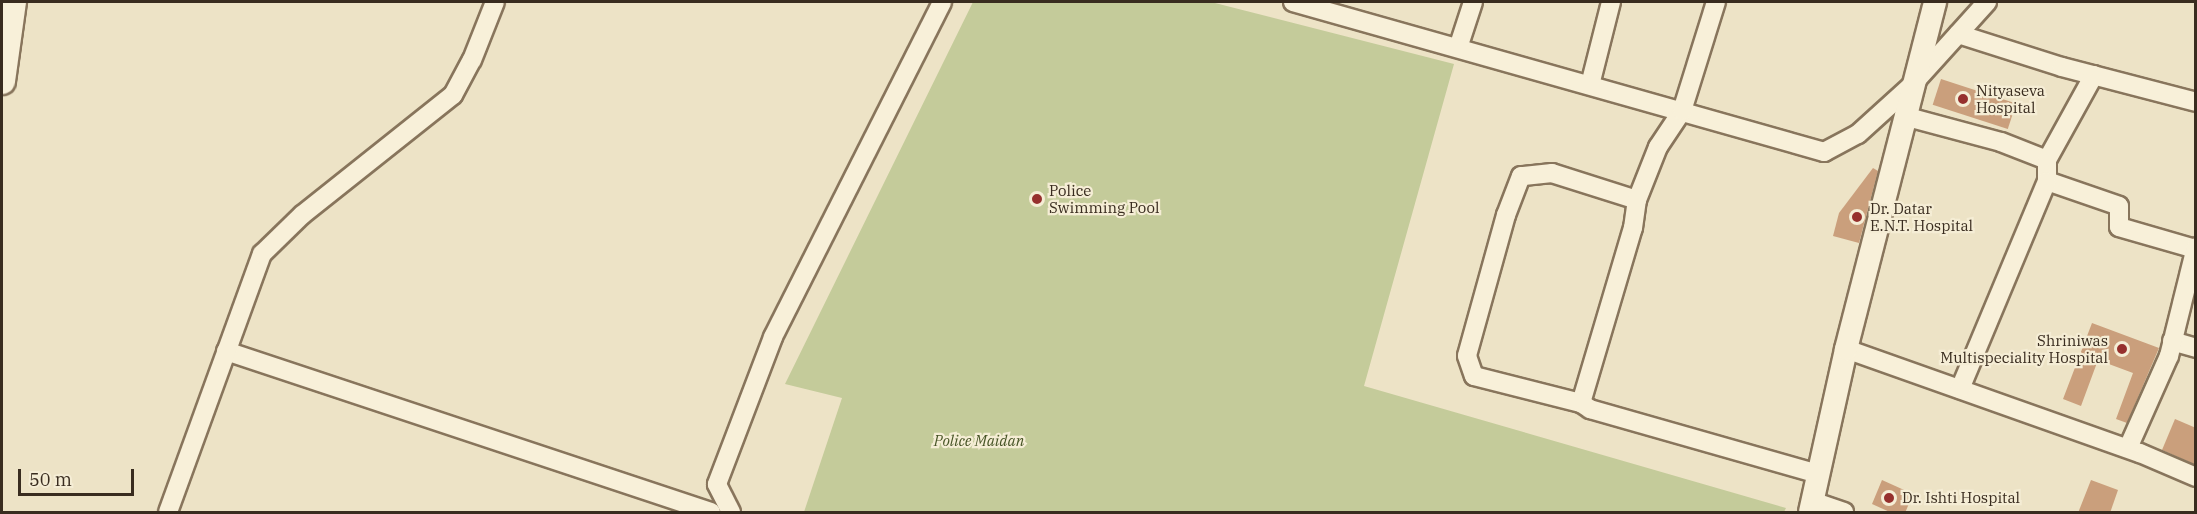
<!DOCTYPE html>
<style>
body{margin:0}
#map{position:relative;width:2197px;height:514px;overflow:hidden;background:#ede3c6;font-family:"IBM Plex Serif",serif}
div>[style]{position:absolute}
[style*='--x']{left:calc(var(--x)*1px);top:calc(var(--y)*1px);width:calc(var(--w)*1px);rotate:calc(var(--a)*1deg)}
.green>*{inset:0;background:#c4cb9a}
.building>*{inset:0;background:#ca9f7c;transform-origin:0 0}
.roads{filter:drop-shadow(2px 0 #88755c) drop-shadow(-2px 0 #88755c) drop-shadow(0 2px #88755c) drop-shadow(0 -2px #88755c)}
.minor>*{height:18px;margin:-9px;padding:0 9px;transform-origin:9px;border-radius:9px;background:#f8f0d9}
.tertiary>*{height:22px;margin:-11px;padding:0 11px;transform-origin:11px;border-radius:11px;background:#f8f0d9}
.secondary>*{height:26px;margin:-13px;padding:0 13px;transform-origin:13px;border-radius:13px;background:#f8f0d9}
.dots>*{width:16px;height:16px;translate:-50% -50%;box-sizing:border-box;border:3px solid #f5edd5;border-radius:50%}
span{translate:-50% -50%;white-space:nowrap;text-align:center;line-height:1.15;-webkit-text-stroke:4.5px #f5edd5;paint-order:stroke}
.poi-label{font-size:15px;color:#392c1f}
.left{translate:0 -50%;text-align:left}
.right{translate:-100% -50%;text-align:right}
.park-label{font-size:15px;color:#475426;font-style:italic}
.frame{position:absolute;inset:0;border:3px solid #392c1f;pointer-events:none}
.scale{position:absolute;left:18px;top:469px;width:116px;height:27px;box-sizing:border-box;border:3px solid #392c1f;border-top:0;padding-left:8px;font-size:18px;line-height:21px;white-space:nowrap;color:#392c1f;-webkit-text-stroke:4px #f5edd5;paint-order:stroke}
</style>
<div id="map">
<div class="green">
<i style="clip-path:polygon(973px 2px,1211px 2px,1454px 64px,1364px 386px,1786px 508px,1784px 512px,804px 512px,842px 398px,785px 384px)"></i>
</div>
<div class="building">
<i style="left:1941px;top:79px;width:79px;height:27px;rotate:18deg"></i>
<i style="clip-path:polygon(1873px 168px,1878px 171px,1859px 243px,1833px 236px,1839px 213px)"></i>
<i style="clip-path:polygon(2092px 323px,2159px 348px,2127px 423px,2116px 419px,2133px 373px,2098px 360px,2081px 406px,2063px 399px)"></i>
<i style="clip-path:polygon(2175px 419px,2196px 428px,2196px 465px,2162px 450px)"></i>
<i style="clip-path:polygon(1882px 480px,1913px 494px,1905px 513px,1892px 513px,1872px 504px)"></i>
<i style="clip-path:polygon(2091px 480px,2118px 490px,2110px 513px,2078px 513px)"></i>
</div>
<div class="roads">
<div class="minor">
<i style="--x:1293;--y:2;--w:552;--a:15.77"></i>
<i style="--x:1824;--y:152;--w:38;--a:-28"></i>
<i style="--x:1858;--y:134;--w:73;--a:-42.2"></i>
<i style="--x:1912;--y:85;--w:112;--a:-47.9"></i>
<i style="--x:1958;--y:34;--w:109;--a:17.6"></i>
<i style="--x:2062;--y:67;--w:138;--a:14.6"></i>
<i style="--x:1458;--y:48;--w:48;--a:-71.9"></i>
<i style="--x:1590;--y:85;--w:86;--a:-75.8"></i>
<i style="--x:1904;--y:116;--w:100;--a:15"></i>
<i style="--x:2001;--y:142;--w:49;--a:21.4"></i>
<i style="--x:2047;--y:160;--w:21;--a:90"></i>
<i style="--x:2047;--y:181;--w:76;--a:19.1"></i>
<i style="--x:2119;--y:206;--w:21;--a:90"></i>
<i style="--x:2119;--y:227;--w:79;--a:16.1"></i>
<i style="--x:2047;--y:160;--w:97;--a:-61.1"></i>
<i style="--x:1637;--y:200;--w:89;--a:-162.4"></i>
<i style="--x:1552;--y:173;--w:31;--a:174"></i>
<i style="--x:1521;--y:176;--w:42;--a:111"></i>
<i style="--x:1506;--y:215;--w:146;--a:105.5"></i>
<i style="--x:1467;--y:356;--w:21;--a:71"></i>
<i style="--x:1474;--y:376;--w:110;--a:14.2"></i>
<i style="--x:1581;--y:403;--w:11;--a:34"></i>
<i style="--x:1590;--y:409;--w:237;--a:15.9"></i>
<i style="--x:2172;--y:341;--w:25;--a:16"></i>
<i style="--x:1846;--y:349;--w:312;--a:19.5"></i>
<i style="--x:2140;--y:453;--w:61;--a:23.2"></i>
<i style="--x:226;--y:351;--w:511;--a:18.36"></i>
<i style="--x:1960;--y:389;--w:225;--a:-67.3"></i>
<i style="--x:1581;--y:403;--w:183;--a:-73.5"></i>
<i style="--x:1633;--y:228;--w:28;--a:-82"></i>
<i style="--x:1637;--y:200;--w:57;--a:-68.4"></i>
<i style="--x:1658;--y:147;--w:43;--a:-56.3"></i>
<i style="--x:1682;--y:111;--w:114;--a:-72.7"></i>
<i style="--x:2128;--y:448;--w:101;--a:-66"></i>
<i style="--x:2169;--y:356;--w:112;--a:-76.1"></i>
<i style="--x:1812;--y:501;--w:34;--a:19"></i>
<i style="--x:168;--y:512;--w:275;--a:-70"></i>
<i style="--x:262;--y:254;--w:56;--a:-44.3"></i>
<i style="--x:302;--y:215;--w:193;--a:-38.5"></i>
<i style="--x:453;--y:95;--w:40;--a:-62"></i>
<i style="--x:472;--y:60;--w:62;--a:-68.4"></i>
<i style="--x:731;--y:512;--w:31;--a:-117"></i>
<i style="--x:717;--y:484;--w:157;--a:-69.1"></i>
<i style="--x:773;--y:337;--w:375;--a:-63.2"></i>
</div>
<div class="tertiary">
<i style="--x:1810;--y:512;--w:167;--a:-77.5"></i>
<i style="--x:1846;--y:349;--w:358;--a:-75.6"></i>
</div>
<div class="secondary">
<i style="--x:2;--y:81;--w:80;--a:-82.1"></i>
</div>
</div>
<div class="dots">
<i style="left:1963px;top:99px;background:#96302d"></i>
<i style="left:1037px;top:199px;background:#96302d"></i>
<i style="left:1857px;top:217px;background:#96302d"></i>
<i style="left:2122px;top:349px;background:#96302d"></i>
<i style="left:1889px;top:498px;background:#96302d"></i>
</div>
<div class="poi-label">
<span class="left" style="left:1976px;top:99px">Nityaseva<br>Hospital</span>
<span class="left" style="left:1049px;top:199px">Police<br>Swimming Pool</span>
<span class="left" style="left:1870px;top:217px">Dr. Datar<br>E.N.T. Hospital</span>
<span class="right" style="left:2108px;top:349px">Shriniwas<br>Multispeciality Hospital</span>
<span class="left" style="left:1902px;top:498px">Dr. Ishti Hospital</span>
</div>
<div class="park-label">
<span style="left:979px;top:441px">Police Maidan</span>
</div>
<div class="frame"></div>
<div class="scale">50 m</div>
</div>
